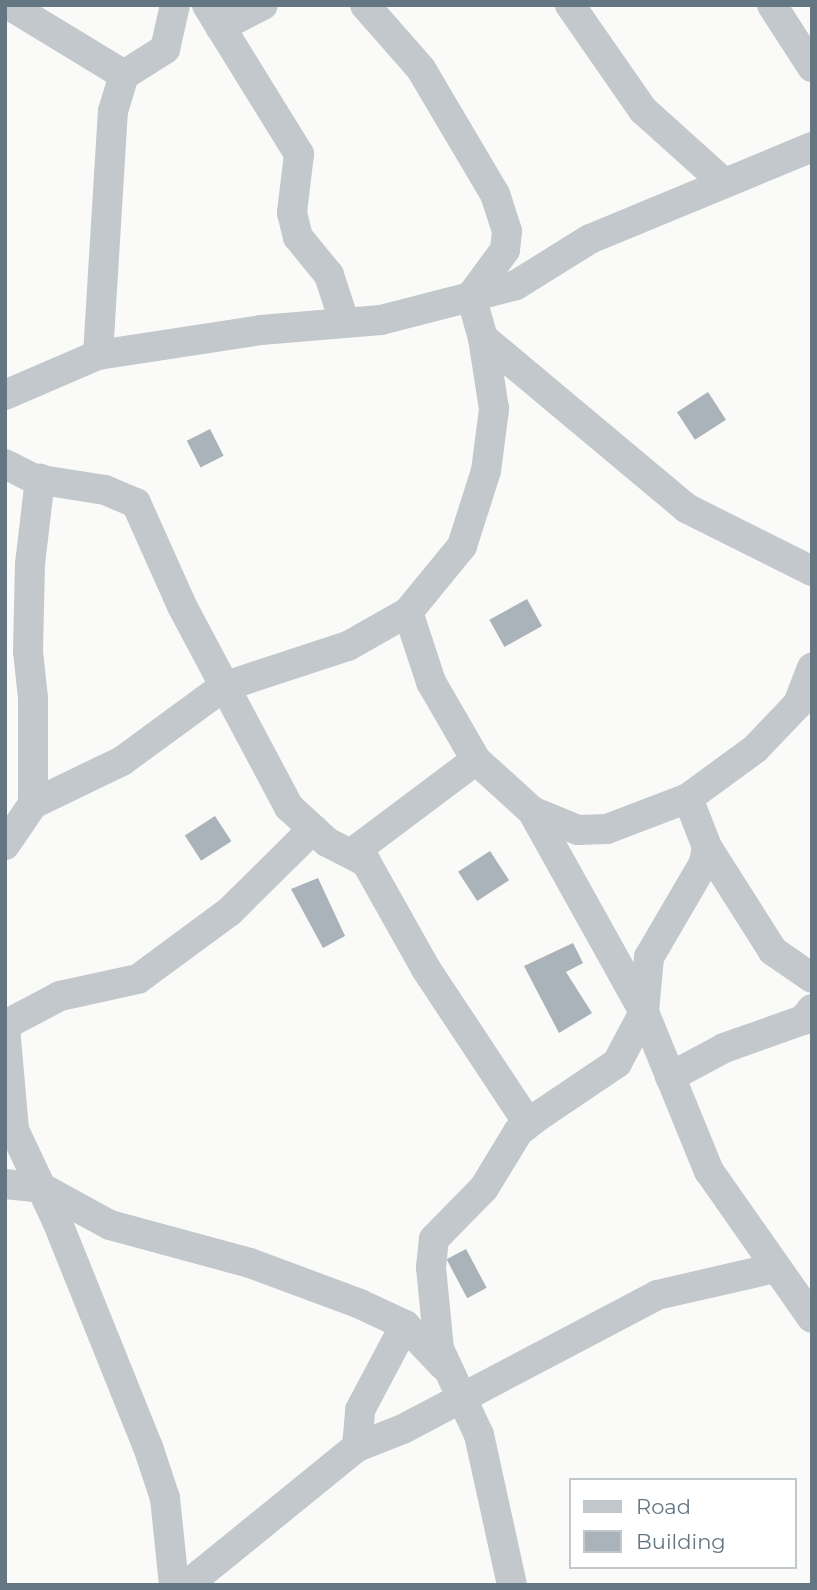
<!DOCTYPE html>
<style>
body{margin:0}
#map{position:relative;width:817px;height:1590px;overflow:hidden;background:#fafaf8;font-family:Montserrat,sans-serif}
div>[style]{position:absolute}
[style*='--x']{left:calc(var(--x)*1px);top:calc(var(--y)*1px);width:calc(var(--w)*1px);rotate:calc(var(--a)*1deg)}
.building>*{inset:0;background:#aab3b9;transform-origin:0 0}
.minor>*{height:30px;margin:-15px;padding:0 15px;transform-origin:15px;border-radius:15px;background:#c3c8cc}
span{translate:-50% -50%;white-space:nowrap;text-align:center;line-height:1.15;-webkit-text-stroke:7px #fff;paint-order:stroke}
.frame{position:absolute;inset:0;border:7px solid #657683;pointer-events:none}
.legend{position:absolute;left:569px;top:1478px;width:228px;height:91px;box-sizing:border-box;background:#fff;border:2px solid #c1c8cd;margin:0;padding:9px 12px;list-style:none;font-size:21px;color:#657683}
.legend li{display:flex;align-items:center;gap:14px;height:35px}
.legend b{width:35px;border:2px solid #c1c8cd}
</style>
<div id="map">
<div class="building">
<i style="left:708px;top:392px;width:33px;height:37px;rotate:57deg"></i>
<i style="left:210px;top:429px;width:30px;height:26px;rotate:63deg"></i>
<i style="left:527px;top:599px;width:31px;height:43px;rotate:61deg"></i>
<i style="left:215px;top:816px;width:30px;height:36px;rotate:57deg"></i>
<i style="left:490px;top:851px;width:35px;height:38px;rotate:57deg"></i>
<i style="clip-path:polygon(318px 878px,345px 936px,323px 948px,291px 889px)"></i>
<i style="clip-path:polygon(573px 943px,583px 963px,566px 972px,592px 1013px,559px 1033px,524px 966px)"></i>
<i style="left:466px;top:1249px;width:44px;height:22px;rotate:62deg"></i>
</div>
<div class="minor">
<i style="--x:9;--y:5;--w:135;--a:31.3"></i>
<i style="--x:207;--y:5;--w:175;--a:58.3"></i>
<i style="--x:299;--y:154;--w:59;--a:96.8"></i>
<i style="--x:292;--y:213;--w:25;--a:76"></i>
<i style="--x:298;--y:237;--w:49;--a:50.8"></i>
<i style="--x:329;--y:275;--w:48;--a:71.9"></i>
<i style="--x:365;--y:5;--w:85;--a:48.8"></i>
<i style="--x:421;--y:69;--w:145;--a:59.4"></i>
<i style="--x:495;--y:194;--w:39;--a:72"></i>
<i style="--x:507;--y:231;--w:19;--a:96"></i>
<i style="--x:505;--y:250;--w:57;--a:126.5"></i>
<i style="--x:471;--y:296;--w:44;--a:74.1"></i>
<i style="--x:483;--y:338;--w:265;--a:39.9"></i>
<i style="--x:686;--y:508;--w:141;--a:26.6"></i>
<i style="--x:570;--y:5;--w:128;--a:55.2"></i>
<i style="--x:643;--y:110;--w:109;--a:42"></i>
<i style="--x:772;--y:5;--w:74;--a:57.2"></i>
<i style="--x:220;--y:27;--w:48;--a:-27.1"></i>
<i style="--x:98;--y:355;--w:244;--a:-86.5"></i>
<i style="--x:113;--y:111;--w:38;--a:-73"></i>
<i style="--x:124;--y:75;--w:49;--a:-32.4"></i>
<i style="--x:165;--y:49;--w:45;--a:-77.2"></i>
<i style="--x:5;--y:395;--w:101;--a:-23.3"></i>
<i style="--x:98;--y:355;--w:165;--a:-8.7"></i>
<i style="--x:261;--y:330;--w:120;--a:-4.8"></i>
<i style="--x:381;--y:320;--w:139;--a:-14.5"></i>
<i style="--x:516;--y:285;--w:87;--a:-31.9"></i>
<i style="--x:590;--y:239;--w:240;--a:-22.5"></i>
<i style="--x:5;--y:464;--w:34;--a:27"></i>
<i style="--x:35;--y:479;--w:71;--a:8.9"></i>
<i style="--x:105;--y:490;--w:34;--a:23"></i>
<i style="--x:136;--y:503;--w:113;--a:65.9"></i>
<i style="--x:182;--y:606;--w:228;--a:62"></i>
<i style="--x:289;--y:807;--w:52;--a:42.6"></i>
<i style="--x:327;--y:842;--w:44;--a:27.1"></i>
<i style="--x:366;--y:862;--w:123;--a:60.7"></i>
<i style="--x:426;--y:969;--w:178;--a:56.5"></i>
<i style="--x:524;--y:1117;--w:13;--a:0"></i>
<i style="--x:537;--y:1117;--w:97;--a:-34"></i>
<i style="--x:617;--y:1063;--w:58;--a:-62.1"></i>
<i style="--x:644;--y:1012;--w:230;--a:-119.1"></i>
<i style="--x:408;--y:612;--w:74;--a:71.8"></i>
<i style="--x:431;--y:682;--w:90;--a:60"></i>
<i style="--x:476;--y:760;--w:76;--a:42.3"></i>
<i style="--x:532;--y:811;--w:50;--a:22.4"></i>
<i style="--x:578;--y:830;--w:29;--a:-2"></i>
<i style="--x:607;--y:829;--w:87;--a:-20.9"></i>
<i style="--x:688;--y:798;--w:83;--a:-36.2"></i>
<i style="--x:755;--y:749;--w:62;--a:-46.3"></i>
<i style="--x:798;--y:704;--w:39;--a:-69"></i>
<i style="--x:688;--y:798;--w:53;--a:68.8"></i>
<i style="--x:707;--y:847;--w:16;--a:101"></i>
<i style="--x:704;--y:863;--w:109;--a:120.3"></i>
<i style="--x:649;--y:957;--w:55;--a:95.2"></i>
<i style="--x:644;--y:1012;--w:172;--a:67.8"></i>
<i style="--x:709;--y:1171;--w:179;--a:55"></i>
<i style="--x:33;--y:804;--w:106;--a:-90"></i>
<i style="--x:33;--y:698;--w:47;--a:-96.1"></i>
<i style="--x:28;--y:651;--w:87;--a:-88.7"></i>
<i style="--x:30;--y:564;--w:86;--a:-83.3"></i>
<i style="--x:5;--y:845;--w:50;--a:-55.7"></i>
<i style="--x:33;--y:804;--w:99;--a:-25.8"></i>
<i style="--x:122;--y:761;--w:125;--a:-36.2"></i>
<i style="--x:223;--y:687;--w:132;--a:-18.2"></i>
<i style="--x:348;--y:646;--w:69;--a:-29.5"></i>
<i style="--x:408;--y:612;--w:85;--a:-50.7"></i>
<i style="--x:462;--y:546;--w:79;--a:-72.3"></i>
<i style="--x:486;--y:471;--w:63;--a:-82.6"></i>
<i style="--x:494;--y:409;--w:72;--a:-98.8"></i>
<i style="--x:707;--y:847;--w:123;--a:57.6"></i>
<i style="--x:773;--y:951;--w:47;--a:34.7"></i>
<i style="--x:352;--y:853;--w:155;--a:-36.9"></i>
<i style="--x:5;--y:1025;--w:62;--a:-27.8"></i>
<i style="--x:60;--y:996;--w:80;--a:-12.3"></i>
<i style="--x:138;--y:979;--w:113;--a:-36.4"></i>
<i style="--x:229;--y:912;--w:118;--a:-44.7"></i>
<i style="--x:5;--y:1027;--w:103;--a:85"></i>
<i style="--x:14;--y:1130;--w:101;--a:64.7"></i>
<i style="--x:57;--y:1221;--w:244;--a:68.1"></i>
<i style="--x:148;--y:1447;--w:54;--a:71.6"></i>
<i style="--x:165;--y:1498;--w:87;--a:84.1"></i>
<i style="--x:670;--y:1077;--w:61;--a:-28.2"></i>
<i style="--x:724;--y:1048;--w:84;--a:-19.5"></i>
<i style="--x:803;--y:1020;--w:14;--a:-51"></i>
<i style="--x:5;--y:1184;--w:37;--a:6"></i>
<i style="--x:42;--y:1188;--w:77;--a:28.6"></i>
<i style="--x:110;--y:1225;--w:145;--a:15.2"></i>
<i style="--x:250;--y:1263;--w:117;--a:20.4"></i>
<i style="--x:360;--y:1304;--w:50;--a:25"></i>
<i style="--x:405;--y:1325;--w:55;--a:46.5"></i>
<i style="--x:357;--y:1447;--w:37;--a:-85"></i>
<i style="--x:360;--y:1410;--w:96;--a:-62.1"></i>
<i style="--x:187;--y:1585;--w:219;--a:-39.1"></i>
<i style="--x:357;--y:1447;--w:49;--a:-21.4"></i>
<i style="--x:403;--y:1429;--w:287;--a:-27.8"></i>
<i style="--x:657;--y:1295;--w:121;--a:-12.9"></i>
<i style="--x:512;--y:1585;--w:154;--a:-102.4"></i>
<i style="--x:479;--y:1435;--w:95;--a:-114.9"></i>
<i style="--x:439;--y:1349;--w:82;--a:-95.6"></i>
<i style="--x:431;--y:1267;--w:28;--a:-84"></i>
<i style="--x:434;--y:1239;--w:71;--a:-45.6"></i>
<i style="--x:484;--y:1188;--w:66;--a:-58.7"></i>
<i style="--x:518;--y:1132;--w:24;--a:-38"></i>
</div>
<div class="frame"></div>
<ul class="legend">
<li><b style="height:9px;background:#c3c8cc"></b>Road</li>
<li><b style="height:19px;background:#aab3b9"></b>Building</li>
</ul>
</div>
